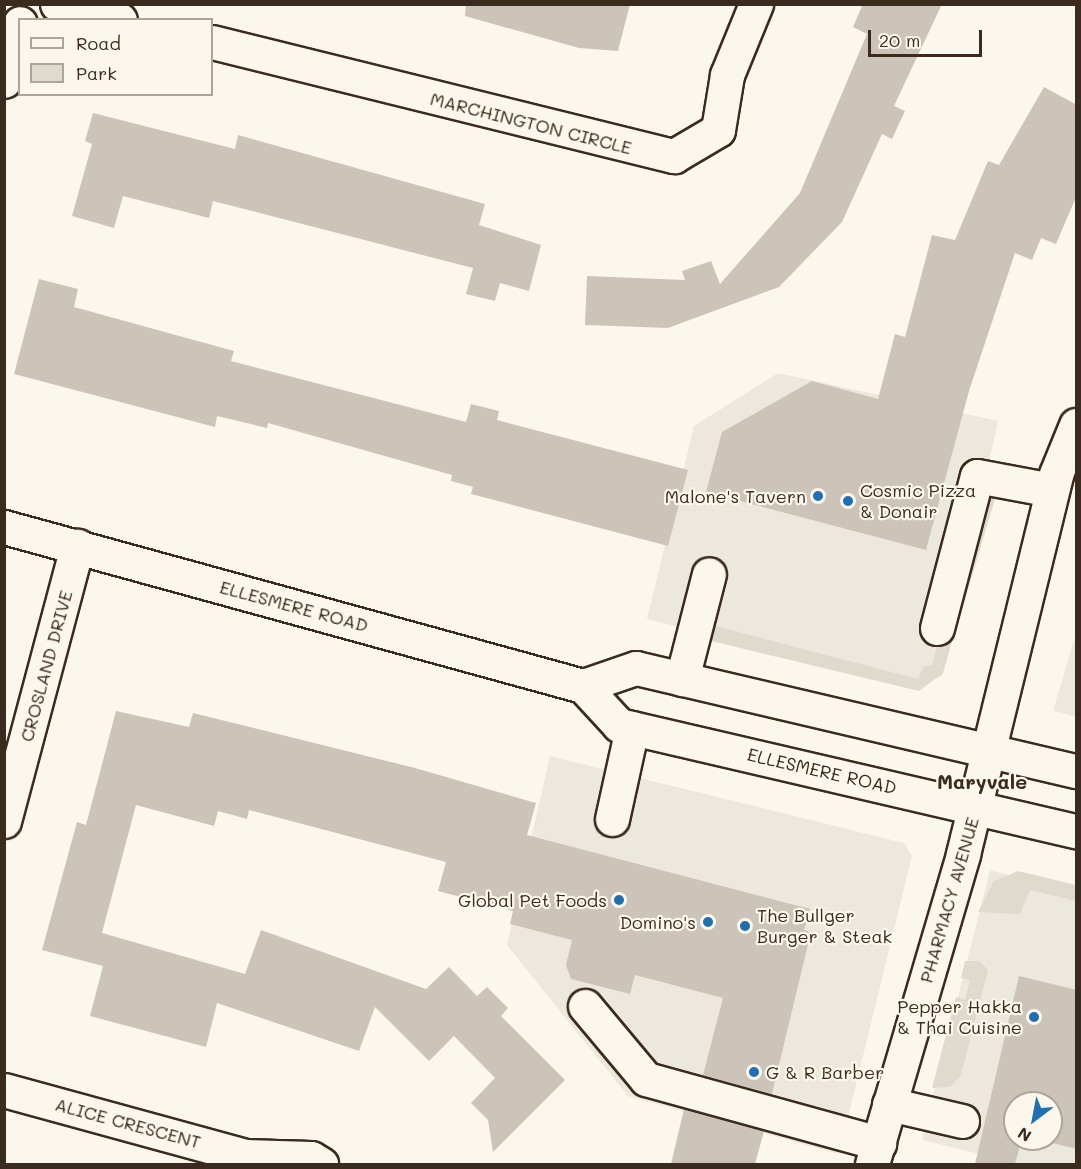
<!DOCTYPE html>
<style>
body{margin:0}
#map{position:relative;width:1081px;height:1169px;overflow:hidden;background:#fbf7ec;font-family:Mali,sans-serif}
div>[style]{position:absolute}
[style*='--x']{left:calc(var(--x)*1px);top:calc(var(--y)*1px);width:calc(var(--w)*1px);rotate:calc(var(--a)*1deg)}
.built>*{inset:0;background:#ede8dd}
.green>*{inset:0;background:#dfd9ce}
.building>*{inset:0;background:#ccc4b9}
.roads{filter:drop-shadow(2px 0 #3b2a1e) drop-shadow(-2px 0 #3b2a1e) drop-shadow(0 2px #3b2a1e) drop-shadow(0 -2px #3b2a1e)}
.minor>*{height:33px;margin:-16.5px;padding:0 16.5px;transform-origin:16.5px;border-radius:16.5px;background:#fbf7ec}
.major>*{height:33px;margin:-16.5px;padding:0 16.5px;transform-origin:16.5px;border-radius:16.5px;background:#fbf7ec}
.dots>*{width:16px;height:16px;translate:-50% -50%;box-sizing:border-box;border:3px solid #fbf7ec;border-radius:50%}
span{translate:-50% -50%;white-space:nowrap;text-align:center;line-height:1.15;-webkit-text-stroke:4.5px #fbf7ec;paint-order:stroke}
.street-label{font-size:18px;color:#3b2a1e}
.poi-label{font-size:18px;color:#3b2a1e}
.left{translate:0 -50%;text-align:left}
.right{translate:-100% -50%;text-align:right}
.neighbourhood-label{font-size:20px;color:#3b2a1e;font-weight:700}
.frame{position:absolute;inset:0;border:6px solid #3b2a1e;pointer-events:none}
.legend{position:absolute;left:18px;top:18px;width:195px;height:78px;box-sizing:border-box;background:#fbf7ec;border:2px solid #aea59a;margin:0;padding:8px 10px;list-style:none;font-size:18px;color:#3b2a1e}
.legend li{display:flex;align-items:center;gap:12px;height:30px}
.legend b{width:30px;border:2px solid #aea59a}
.north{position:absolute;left:1003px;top:1091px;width:60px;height:60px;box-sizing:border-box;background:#fbf7ec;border:2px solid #aea59a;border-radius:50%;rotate:212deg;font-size:16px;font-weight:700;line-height:24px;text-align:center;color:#3b2a1e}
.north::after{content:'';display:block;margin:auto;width:21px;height:27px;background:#1f6fb2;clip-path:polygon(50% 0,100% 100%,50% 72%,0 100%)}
.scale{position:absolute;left:868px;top:30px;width:114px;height:27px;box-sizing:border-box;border:3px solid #3b2a1e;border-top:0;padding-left:8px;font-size:18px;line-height:21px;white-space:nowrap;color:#3b2a1e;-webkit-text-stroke:4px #fbf7ec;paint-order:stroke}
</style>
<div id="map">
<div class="built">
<i style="clip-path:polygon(778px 373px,998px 421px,942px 676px,916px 687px,647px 619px,694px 426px)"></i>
<i style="clip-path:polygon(1076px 633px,1076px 717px,1053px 711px)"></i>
<i style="clip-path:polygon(550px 756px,904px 843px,912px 856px,839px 1154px,628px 1096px,507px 945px)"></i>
<i style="clip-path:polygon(evenodd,990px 870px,1076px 892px,1076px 1164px,1020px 1164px,922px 1140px,990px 870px,1015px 1103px,1051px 1103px,1051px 1139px,1015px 1139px,1015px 1103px)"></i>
</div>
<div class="green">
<i style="clip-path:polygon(985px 492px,997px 492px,962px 610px,949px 606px)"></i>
<i style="clip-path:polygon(946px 614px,959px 617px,943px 673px,919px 691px,703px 639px,700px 622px,918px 679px,924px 666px,932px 665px)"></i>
<i style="clip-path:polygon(1018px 871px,1076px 885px,1076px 901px,1030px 890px,1020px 914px,978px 912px,994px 881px)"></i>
<i style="clip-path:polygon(965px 961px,979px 961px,988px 970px,961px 1075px,950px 1087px,932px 1088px,956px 997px,965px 1000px,970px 980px,961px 978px)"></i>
</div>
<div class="building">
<i style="clip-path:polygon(466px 4px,630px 4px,618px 51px,579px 48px,465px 16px)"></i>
<i style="clip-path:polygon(863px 4px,942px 4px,894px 106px,905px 111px,892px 139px,882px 134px,842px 222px,779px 287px,668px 328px,585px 325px,587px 276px,685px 280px,682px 271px,711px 261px,720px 284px,800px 193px,867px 34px,853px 27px)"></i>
<i style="clip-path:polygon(1044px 87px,1077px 105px,1077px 195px,1056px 244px,1041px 238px,1032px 260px,1015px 253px,969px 391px,926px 550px,706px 492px,722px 432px,812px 381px,878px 399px,895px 334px,905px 337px,932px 235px,955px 240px,988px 161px,999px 165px)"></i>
<i style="clip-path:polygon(93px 113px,235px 149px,238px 135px,485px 204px,479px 225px,541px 245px,529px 291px,500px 283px,495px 301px,466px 294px,473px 268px,213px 201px,209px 218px,123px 196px,114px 228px,72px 216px,92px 144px,85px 141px)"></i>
<i style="clip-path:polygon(39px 279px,78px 289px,74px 307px,234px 351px,231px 361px,466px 422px,471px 404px,499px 411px,497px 420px,688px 470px,668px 546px,471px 494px,473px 487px,451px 481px,452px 475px,268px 423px,267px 428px,217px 416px,215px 427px,14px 374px)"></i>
<i style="clip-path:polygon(116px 711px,189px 727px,193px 713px,415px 768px,536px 803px,527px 835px,810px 909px,804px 930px,811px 932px,772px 1094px,703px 1075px,723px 998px,635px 975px,630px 994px,571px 979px,566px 965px,572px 940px,510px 924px,513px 911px,438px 891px,446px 862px,249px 810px,247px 819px,218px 811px,214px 826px,136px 805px,102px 933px,245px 974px,261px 930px,426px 989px,449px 967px,477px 996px,487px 987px,508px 1008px,501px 1016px,565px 1080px,493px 1152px,488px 1120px,471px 1103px,495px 1078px,454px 1036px,429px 1061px,375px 1007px,359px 1051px,217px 1003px,206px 1047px,90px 1016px,103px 966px,42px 950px,77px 822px,86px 825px)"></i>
<i style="clip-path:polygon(1019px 976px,1077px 990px,1077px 1149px,1035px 1139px,1051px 1139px,1051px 1103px,1015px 1103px,1015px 1139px,1022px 1139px,1015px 1164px,975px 1164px)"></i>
<i style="clip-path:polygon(684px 1109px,764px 1131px,755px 1164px,671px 1164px)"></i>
</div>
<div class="roads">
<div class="minor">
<i style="--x:57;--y:4;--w:65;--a:14.3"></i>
<i style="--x:212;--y:42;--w:476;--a:13.9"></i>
<i style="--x:674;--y:156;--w:51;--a:-30.6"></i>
<i style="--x:718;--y:130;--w:56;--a:-80.7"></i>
<i style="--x:727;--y:75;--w:77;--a:-67.8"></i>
<i style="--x:4;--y:81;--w:60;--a:-74.6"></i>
<i style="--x:937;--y:628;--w:157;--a:-75.3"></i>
<i style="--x:977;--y:476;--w:76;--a:10.6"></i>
<i style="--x:682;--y:679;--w:108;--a:-75.6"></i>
<i style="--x:612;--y:819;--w:93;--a:-77.6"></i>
<i style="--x:4;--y:821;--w:285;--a:-75.1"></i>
<i style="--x:585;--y:1006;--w:95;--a:50.1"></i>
<i style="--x:646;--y:1079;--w:242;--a:15.4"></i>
<i style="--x:4;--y:1090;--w:250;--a:15.3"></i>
<i style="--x:245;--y:1156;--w:66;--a:1.7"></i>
<i style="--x:311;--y:1158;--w:12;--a:31"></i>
<i style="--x:889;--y:1104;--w:75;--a:13.1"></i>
<i style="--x:872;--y:1164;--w:323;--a:-73.6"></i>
<i style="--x:963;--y:854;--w:391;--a:-76.2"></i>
<i style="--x:1056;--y:474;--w:53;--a:-67.8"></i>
</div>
<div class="major">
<i style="--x:4;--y:527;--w:600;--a:15.36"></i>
<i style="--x:583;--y:686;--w:53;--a:47.3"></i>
<i style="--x:619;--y:725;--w:469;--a:13.1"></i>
<i style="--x:583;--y:686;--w:56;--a:-18.8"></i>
<i style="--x:636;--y:668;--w:452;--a:13.2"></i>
</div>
</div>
<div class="dots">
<i style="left:818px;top:496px;background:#1f6fb2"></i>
<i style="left:848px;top:501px;background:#1f6fb2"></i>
<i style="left:619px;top:900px;background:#1f6fb2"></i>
<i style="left:708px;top:922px;background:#1f6fb2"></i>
<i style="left:745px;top:926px;background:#1f6fb2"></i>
<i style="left:1034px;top:1017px;background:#1f6fb2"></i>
<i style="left:754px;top:1072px;background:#1f6fb2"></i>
</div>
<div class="street-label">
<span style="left:531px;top:123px;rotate:14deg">MARCHINGTON CIRCLE</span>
<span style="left:294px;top:606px;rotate:15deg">ELLESMERE ROAD</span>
<span style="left:46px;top:666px;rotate:-75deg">CROSLAND DRIVE</span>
<span style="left:822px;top:771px;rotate:13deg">ELLESMERE ROAD</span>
<span style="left:949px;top:900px;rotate:-74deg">PHARMACY AVENUE</span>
<span style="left:128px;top:1123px;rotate:15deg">ALICE CRESCENT</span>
</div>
<div class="poi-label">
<span class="left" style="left:860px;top:501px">Cosmic Pizza<br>&amp; Donair</span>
<span class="right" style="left:806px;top:496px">Malone's Tavern</span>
<span class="right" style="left:607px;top:900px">Global Pet Foods</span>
<span class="left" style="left:757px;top:926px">The Bullger<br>Burger &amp; Steak</span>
<span class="right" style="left:696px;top:922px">Domino's</span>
<span class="right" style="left:1022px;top:1017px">Pepper Hakka<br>&amp; Thai Cuisine</span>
<span class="left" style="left:766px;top:1072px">G &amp; R Barber</span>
</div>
<div class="neighbourhood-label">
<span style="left:982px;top:781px">Maryvale</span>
</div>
<div class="frame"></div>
<ul class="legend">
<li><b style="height:8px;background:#fbf7ec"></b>Road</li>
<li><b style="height:16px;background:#dfd9ce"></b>Park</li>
</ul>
<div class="north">N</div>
<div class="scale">20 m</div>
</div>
